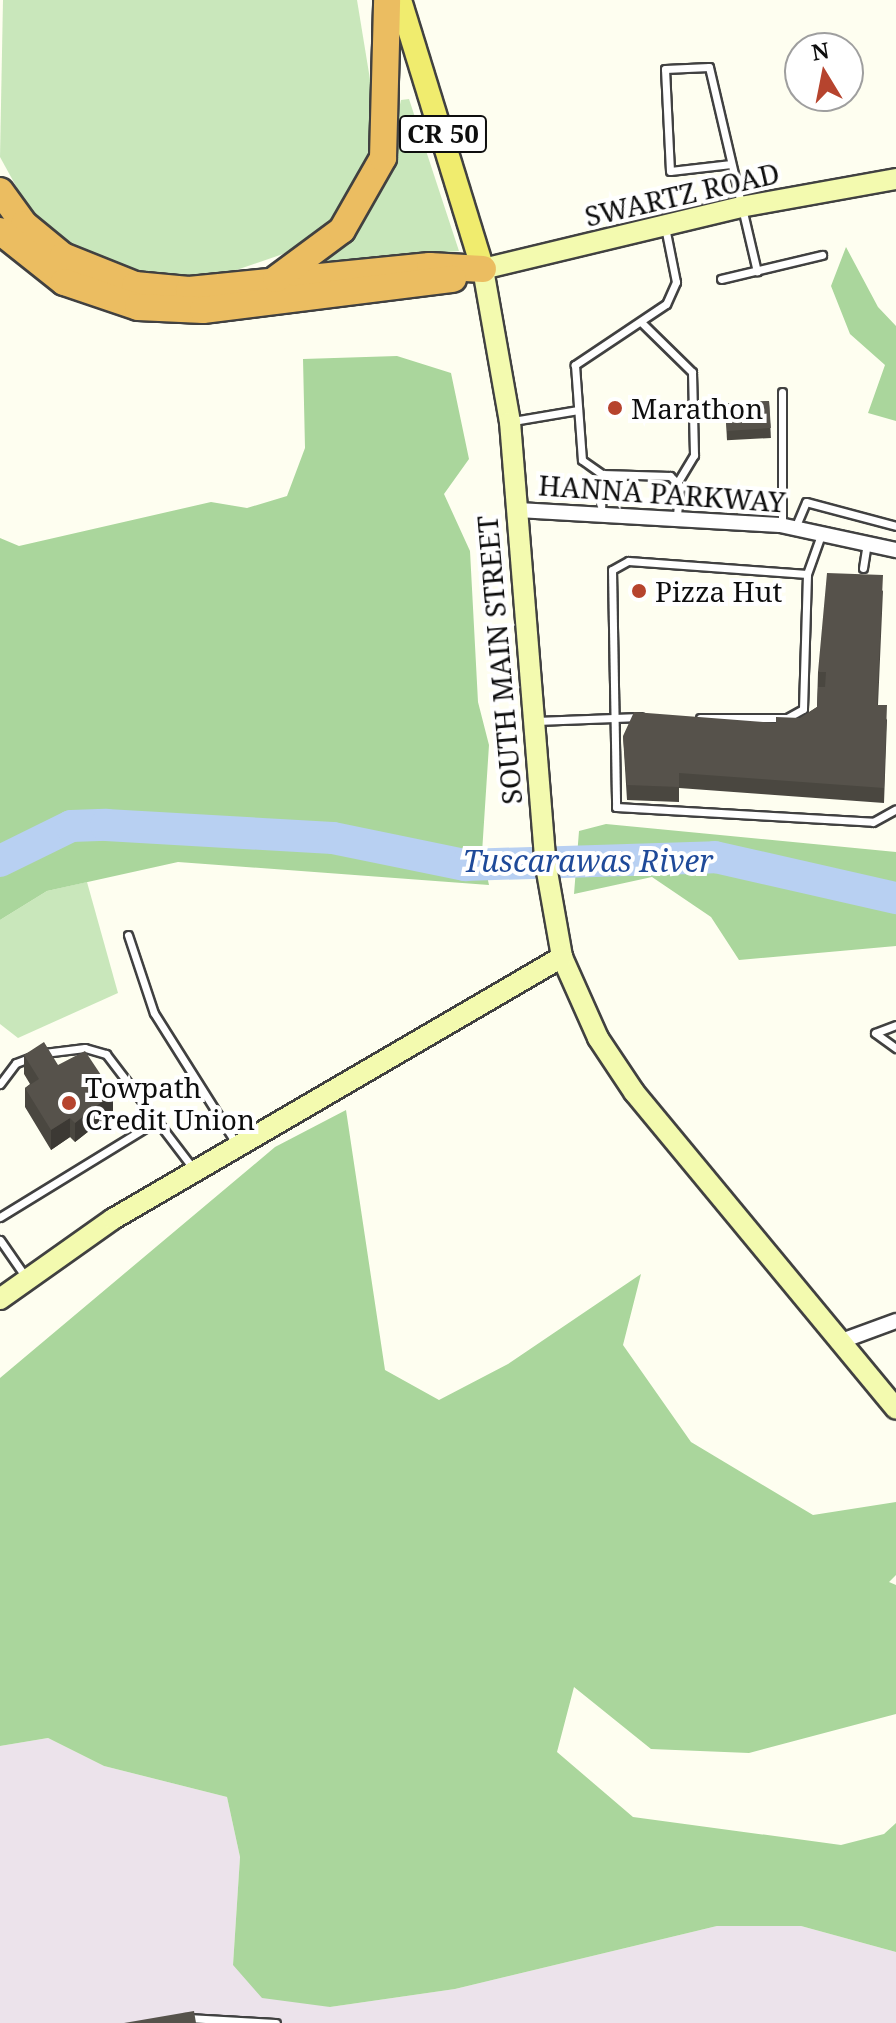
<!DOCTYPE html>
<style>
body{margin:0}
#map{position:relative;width:896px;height:2023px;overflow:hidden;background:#fefef0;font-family:"Noto Serif",serif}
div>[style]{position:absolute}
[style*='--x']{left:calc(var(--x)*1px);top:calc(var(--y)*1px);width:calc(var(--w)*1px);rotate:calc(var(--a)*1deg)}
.industrial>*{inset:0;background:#ece3eb}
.green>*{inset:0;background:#c9e7bb}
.forest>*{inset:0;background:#aad69c}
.river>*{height:32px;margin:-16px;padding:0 16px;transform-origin:16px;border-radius:16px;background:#b8d0f2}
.roads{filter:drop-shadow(2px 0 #414141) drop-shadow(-2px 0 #414141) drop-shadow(0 2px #414141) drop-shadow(0 -2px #414141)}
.lane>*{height:7px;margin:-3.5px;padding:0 3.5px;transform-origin:3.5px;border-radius:3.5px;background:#fff}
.street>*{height:14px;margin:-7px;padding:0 7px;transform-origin:7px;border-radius:7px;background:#fff}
.secondary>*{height:20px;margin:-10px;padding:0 10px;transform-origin:10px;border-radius:10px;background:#f3faaf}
.primary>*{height:22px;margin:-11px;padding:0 11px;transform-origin:11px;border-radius:11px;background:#f0ec6e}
.highway>*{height:26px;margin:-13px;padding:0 13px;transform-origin:13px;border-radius:13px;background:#ebbd61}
.wall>*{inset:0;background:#4a4740;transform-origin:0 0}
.shaded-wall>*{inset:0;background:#3c3934}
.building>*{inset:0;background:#56524b;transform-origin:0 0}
.dots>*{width:22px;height:22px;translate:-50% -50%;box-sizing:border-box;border:4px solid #fff;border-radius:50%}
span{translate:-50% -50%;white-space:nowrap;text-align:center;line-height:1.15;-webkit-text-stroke:8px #fff;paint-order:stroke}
.shield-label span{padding:2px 6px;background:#fff;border:2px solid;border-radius:6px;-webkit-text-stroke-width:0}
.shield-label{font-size:26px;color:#0e0e0e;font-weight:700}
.street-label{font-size:28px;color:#0e0e0e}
.poi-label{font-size:28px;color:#0e0e0e}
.left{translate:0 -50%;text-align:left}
.water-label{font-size:30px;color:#1f4a99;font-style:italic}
.north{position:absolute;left:784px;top:32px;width:80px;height:80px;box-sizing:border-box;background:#fff;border:2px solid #9f9f9f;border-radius:50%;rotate:350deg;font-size:22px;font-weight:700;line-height:32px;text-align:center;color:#0e0e0e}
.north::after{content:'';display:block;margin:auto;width:28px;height:36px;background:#b6442e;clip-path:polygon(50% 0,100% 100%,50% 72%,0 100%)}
</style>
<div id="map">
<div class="industrial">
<i style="clip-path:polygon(48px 1738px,104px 1766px,227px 1797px,240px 1857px,233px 1965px,330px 2007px,455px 1989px,717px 1926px,801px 1926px,896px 1952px,896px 2023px,0 2023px,0 1746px)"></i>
</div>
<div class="green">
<i style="clip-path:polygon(3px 0,357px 0,376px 116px,370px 169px,332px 225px,283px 254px,219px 276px,161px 278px,88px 257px,33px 217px,0 157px)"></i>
<i style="clip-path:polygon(409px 99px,459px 251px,318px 265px,352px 235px,381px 189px,401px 100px)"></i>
<i style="clip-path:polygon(87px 882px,118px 993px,18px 1038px,0 1024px,0 920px,47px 891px)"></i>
</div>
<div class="forest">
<i style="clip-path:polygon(846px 247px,878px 307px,896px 326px,896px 421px,868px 413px,885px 365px,850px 334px,831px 286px)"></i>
<i style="clip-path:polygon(397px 356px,451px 373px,469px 459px,444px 494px,470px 551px,478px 702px,489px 745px,482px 853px,489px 885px,178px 862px,47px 891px,0 920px,0 538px,19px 546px,211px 502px,247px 508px,287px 496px,305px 448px,303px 359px)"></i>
<i style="clip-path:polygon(606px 824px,896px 852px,896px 946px,739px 960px,711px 917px,652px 877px,574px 894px,579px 831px)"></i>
<i style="clip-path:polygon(346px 1110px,385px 1370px,439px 1400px,508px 1364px,641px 1274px,623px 1345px,691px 1442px,813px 1515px,896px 1502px,896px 1575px,889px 1582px,896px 1585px,896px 1714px,749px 1753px,651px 1749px,574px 1687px,557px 1752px,633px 1817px,841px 1845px,884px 1834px,896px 1823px,896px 1952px,801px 1926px,717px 1926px,455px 1989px,330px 2007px,262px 1998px,233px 1965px,240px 1857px,227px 1797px,104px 1766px,48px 1738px,0 1746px,0 1378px,275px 1147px)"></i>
</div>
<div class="river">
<i style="--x:0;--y:861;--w:79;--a:-26.2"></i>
<i style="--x:71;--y:826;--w:35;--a:-2"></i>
<i style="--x:106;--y:825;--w:227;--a:3.3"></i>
<i style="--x:333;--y:838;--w:135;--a:11.6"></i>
<i style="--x:465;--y:865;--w:250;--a:-1.8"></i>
<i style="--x:715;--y:857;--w:186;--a:12.8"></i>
</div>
<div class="roads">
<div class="lane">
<i style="--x:731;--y:164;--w:61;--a:173.5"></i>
<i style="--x:670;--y:171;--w:102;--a:-92.8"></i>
<i style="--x:665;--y:69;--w:44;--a:-2.6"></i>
<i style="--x:709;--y:67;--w:210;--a:76.8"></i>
<i style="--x:665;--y:227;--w:56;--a:78.7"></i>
<i style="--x:676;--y:282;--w:24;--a:114"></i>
<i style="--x:666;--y:304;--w:110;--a:146.2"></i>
<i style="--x:575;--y:365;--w:95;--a:85.8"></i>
<i style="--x:582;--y:460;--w:24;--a:35"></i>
<i style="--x:602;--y:474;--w:68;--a:1.7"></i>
<i style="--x:670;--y:476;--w:14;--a:45"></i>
<i style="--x:680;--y:486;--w:31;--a:96"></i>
<i style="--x:721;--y:279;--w:104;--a:-13.4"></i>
<i style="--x:642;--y:323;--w:70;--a:44.4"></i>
<i style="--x:692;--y:372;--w:83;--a:88.6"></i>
<i style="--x:694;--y:455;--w:33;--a:121"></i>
<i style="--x:513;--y:421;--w:66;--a:-9.6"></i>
<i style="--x:601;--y:512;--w:38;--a:-88"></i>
<i style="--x:782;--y:526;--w:134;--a:-90"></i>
<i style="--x:795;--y:528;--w:28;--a:-67"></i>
<i style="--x:806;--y:502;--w:93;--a:14.9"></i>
<i style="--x:863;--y:568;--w:20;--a:-81"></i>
<i style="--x:807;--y:574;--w:179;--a:-175.8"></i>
<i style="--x:628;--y:561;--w:18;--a:151"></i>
<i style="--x:612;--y:570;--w:237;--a:89"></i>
<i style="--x:616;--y:807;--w:257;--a:3.3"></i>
<i style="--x:873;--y:822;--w:26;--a:-29"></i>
<i style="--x:700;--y:718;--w:87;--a:0"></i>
<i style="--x:787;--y:718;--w:18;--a:-29"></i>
<i style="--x:803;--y:709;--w:135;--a:-88.3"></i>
<i style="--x:807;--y:574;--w:41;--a:-70.3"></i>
<i style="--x:536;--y:721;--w:104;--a:-2.2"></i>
<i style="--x:128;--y:935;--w:82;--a:71.6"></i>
<i style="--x:154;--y:1013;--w:154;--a:57.8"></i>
<i style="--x:896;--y:1025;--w:22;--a:159"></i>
<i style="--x:875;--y:1033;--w:26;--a:36"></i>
<i style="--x:44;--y:1053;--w:41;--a:-7"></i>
<i style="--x:85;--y:1048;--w:22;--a:16"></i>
<i style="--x:106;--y:1054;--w:143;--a:52.7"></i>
<i style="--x:0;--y:1084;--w:26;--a:-53"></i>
<i style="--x:16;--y:1063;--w:17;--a:-21"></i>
<i style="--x:0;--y:1217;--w:185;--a:-31.5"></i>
<i style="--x:0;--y:1240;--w:44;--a:55.2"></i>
<i style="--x:187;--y:2018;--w:89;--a:3.2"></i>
</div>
<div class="street">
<i style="--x:518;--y:510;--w:262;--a:3.3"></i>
<i style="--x:780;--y:525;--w:119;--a:12.2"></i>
<i style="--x:839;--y:1342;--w:61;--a:-20.2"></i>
</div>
<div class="secondary">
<i style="--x:896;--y:179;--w:158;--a:169.8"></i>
<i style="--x:741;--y:207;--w:265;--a:166.5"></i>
<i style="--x:483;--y:269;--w:155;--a:80"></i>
<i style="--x:510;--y:422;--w:445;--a:85.4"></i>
<i style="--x:546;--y:866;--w:92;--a:80"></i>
<i style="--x:562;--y:957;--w:89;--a:66"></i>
<i style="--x:598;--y:1038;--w:65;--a:56.3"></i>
<i style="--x:634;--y:1092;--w:411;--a:50.4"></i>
<i style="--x:0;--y:1299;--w:138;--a:-35.3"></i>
<i style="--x:113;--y:1219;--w:520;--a:-30.26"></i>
</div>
<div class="primary">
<i style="--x:400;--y:0;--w:282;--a:72.9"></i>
</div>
<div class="highway">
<i style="--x:0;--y:191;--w:41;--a:54"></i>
<i style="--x:24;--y:224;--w:50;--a:39.4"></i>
<i style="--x:63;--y:256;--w:78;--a:21.9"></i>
<i style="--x:135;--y:285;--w:54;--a:5.3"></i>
<i style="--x:189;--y:290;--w:242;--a:-5.7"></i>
<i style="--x:430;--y:266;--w:53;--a:3.2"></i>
<i style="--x:0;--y:231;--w:82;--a:38.6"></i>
<i style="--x:64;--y:282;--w:78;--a:18.7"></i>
<i style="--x:138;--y:307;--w:65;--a:2.6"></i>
<i style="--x:203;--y:310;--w:252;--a:-7.1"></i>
<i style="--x:276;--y:279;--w:82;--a:-36.6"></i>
<i style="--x:342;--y:230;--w:83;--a:-60.3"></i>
<i style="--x:383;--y:158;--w:158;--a:-88.5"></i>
</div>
</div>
<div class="wall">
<i style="left:769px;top:401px;width:37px;height:44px;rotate:87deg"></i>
<i style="clip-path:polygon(883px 590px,878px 705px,887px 720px,884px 803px,679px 788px,679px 802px,627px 800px,623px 736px,776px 723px,800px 718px,817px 707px,818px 672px)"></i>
<i style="clip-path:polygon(24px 1055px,58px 1065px,113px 1112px,75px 1142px,70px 1137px,51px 1150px,25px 1107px,25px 1088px,30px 1084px,24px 1074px)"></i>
</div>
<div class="shaded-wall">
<i style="clip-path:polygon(113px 1093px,113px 1112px,75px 1142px,75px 1123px)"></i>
<i style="clip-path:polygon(70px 1118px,70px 1137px,51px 1150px,51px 1130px)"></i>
</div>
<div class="building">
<i style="left:769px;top:401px;width:27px;height:44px;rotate:86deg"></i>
<i style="clip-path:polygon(827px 573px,883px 575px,877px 705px,887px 705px,884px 788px,679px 773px,679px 787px,627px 785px,623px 736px,634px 712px,776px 723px,776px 717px,800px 718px,817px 707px,818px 687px,825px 687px,826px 672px,818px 672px)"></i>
<i style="clip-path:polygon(44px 1042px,58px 1065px,85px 1051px,113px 1093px,75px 1123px,70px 1118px,51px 1130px,25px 1088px,39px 1079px,24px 1055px)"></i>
<i style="clip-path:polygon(194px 2011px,196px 2023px,124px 2023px)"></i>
</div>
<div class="dots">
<i style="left:615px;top:408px;background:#b6442e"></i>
<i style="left:639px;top:591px;background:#b6442e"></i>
<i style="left:69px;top:1103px;background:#b6442e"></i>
</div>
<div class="shield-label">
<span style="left:443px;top:134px">CR 50</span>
</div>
<div class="street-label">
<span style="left:682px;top:194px;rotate:-13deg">SWARTZ ROAD</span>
<span style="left:662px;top:493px;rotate:4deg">HANNA PARKWAY</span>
<span style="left:499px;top:660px;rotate:-95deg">SOUTH MAIN STREET</span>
</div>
<div class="poi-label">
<span class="left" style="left:631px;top:408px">Marathon</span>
<span class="left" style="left:655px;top:591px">Pizza Hut</span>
<span class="left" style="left:85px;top:1103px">Towpath<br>Credit Union</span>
</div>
<div class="water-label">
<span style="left:588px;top:861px">Tuscarawas River</span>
</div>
<div class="north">N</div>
</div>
